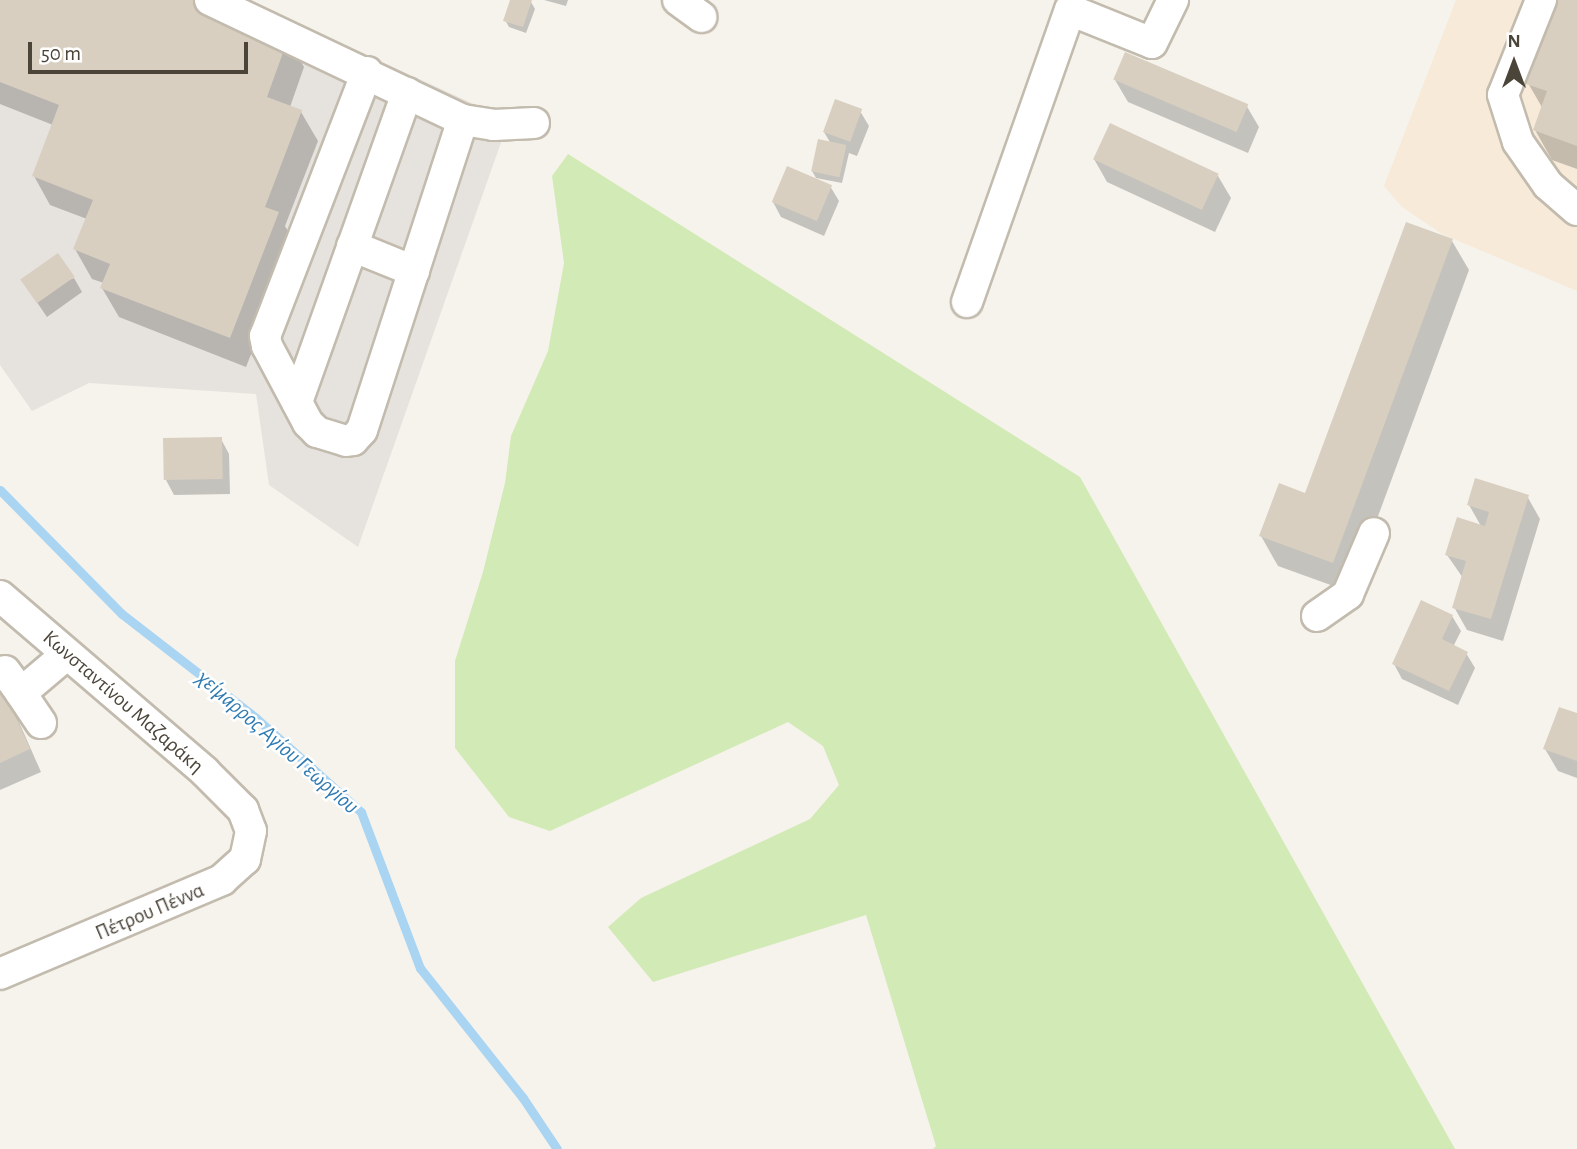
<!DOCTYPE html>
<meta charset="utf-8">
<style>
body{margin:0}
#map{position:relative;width:1577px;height:1149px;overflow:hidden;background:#f6f3ec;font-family:"Alegreya Sans",sans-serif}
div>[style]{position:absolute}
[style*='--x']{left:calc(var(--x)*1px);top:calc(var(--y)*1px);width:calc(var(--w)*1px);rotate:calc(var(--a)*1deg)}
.commercial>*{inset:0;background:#f7ead8}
.industrial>*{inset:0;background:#e6e2dd}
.green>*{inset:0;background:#d2eab5}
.shadow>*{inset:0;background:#0003}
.stream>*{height:9px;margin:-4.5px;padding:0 4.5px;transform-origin:4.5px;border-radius:4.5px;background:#a9d4f2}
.building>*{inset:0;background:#d8cfc1;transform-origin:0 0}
.roads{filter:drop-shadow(2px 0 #c2bbae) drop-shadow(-2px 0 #c2bbae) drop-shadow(0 2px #c2bbae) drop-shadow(0 -2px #c2bbae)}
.minor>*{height:30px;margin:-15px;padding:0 15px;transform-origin:15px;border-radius:15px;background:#fff}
span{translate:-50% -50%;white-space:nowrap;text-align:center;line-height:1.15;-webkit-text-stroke:5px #fff;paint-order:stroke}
.street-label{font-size:21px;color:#4b4439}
.water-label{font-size:23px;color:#2e7ab2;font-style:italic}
.north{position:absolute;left:1479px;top:28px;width:70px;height:70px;-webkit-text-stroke:5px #fff;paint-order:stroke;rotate:0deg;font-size:19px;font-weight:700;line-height:28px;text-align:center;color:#4b4439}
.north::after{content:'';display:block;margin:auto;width:24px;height:32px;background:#4b4439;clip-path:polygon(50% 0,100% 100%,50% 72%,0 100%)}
.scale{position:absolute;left:28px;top:42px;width:220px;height:32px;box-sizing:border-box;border:4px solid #4b4439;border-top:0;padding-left:9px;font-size:21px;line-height:24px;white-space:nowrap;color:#4b4439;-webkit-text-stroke:5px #fff;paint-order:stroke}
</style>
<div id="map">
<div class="commercial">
<i style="clip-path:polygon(1456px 0,1577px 0,1577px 291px,1442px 234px,1402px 207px,1384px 186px)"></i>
</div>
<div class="industrial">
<i style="clip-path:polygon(0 0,246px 0,509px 120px,358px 547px,269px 485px,256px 394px,89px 383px,32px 411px,0 365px)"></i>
</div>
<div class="green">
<i style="clip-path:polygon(568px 154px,1080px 477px,1455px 1149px,933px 1149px,936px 1146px,866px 915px,653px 982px,608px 927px,641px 898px,810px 819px,839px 785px,823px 746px,788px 722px,550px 831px,509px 817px,455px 748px,455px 661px,483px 572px,505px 483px,511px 436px,548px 351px,564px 263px,552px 176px)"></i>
</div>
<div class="shadow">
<i style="clip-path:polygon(0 0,192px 0,287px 38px,304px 67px,290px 107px,301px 112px,318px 141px,285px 226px,295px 243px,246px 367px,119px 317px,102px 288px,104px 283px,92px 279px,75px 249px,87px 219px,50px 205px,34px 176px,53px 125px,0 104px)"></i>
<i style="clip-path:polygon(512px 0,531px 2px,535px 9px,526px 33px,509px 27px,505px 20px)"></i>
<i style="clip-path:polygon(544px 0,568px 0,566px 6px)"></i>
<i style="clip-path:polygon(1559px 0,1577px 0,1577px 169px,1552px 160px,1535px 130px,1543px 109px,1528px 83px)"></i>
<i style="clip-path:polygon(1115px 80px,1246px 105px,1259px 127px,1248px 153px,1128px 102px)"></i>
<i style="clip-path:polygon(860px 111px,869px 126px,857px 156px,849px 153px,842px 183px,816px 178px,812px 171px,831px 144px,824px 132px)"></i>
<i style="clip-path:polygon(1094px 159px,1218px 176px,1231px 198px,1215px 232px,1107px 182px)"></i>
<i style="clip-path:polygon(830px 186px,839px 201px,824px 236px,781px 217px,773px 202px)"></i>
<i style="clip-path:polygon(1452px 241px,1469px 270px,1350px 592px,1278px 566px,1261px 536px,1306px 495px)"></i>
<i style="clip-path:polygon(74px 278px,82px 292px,47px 317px,32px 295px)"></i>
<i style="clip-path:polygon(221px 439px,229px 454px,230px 494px,174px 495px,166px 480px)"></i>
<i style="clip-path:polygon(1527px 496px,1540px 519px,1503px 641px,1467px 630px,1454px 607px,1463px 578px,1447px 555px,1481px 526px,1469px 505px)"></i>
<i style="clip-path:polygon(1452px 616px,1461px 631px,1453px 647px,1466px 653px,1475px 668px,1458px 705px,1402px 679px,1394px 664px)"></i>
<i style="clip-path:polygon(0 679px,41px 772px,0 790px)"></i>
<i style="clip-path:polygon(1577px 715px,1577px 778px,1558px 771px,1545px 749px)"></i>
</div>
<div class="stream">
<i style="--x:0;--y:490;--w:174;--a:45.5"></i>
<i style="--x:122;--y:614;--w:170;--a:37.8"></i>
<i style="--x:256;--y:718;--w:141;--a:41.8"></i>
<i style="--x:361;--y:812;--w:167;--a:69.3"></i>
<i style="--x:420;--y:968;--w:166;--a:51.6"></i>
<i style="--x:523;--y:1098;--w:61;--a:56.3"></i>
</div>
<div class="building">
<i style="clip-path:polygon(0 0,197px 0,289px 36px,267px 97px,302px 110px,265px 207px,279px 212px,230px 338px,100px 288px,110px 264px,73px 249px,93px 200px,32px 176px,59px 105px,0 82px)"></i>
<i style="clip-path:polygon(510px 0,532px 0,523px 27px,503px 21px)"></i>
<i style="clip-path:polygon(1557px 0,1577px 0,1577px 146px,1533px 130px,1547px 91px,1526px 84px)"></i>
<i style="left:1125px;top:52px;width:134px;height:30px;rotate:23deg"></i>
<i style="left:835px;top:99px;width:29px;height:35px;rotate:20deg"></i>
<i style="left:1110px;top:123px;width:120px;height:40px;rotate:25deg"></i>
<i style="left:818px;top:139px;width:29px;height:33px;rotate:12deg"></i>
<i style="left:787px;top:166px;width:49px;height:39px;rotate:23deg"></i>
<i style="clip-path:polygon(1406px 222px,1453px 239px,1333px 563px,1259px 536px,1279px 483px,1305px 493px)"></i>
<i style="left:58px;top:253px;width:29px;height:46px;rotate:55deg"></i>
<i style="left:222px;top:437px;width:42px;height:59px;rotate:89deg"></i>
<i style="clip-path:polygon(1475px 478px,1529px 495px,1491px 619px,1452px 608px,1466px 561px,1445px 555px,1457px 517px,1485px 526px,1489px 512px,1467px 505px)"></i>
<i style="clip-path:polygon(1421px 600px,1453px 615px,1442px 639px,1468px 652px,1449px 691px,1392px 664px)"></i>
<i style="clip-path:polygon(0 682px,30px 749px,0 763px)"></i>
<i style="clip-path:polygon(1559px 707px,1577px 713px,1577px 761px,1543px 749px)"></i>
</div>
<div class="roads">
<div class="minor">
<i style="--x:210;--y:0;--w:280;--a:25.4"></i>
<i style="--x:463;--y:120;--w:31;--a:9"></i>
<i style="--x:494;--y:125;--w:40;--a:-2.9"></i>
<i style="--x:678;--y:0;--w:29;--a:36"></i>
<i style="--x:1541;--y:0;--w:102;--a:111.8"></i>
<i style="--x:1503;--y:95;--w:49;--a:72.3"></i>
<i style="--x:1518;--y:142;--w:52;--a:55.1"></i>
<i style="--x:1548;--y:185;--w:38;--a:41"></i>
<i style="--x:367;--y:72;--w:283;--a:111.1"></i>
<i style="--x:265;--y:336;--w:10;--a:79"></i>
<i style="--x:267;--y:346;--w:87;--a:62"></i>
<i style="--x:308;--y:423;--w:13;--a:45"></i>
<i style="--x:317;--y:432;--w:30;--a:17"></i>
<i style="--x:346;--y:441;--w:7;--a:-8"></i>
<i style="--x:353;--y:440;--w:13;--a:-48"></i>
<i style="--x:362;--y:430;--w:326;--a:-72"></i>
<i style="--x:352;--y:246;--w:67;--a:22"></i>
<i style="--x:967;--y:302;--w:310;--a:-70.6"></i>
<i style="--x:1070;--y:10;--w:88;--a:21.9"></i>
<i style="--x:1152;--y:43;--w:48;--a:-64"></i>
<i style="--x:297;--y:402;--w:328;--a:-70.4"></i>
<i style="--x:0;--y:596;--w:270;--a:40.6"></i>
<i style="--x:205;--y:772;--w:54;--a:45"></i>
<i style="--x:243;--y:810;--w:22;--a:69"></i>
<i style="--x:251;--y:831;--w:29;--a:102"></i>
<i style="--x:245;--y:859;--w:31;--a:138"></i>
<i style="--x:222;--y:880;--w:241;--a:157.1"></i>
<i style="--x:1317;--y:616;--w:38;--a:-35"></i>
<i style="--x:1348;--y:594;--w:66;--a:-66.9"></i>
<i style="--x:5;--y:671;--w:27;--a:54"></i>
<i style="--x:41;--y:723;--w:36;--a:-124"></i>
<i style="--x:21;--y:693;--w:60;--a:-40.3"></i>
</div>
</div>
<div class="street-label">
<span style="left:123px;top:702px;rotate:41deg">Κωνσταντίνου Μαζαράκη</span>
<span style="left:150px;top:912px;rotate:-23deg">Πέτρου Πέννα</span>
</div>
<div class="water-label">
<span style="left:277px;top:743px;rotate:41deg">χείμαρρος Αγίου Γεωργίου</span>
</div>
<div class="north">N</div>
<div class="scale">50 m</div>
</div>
